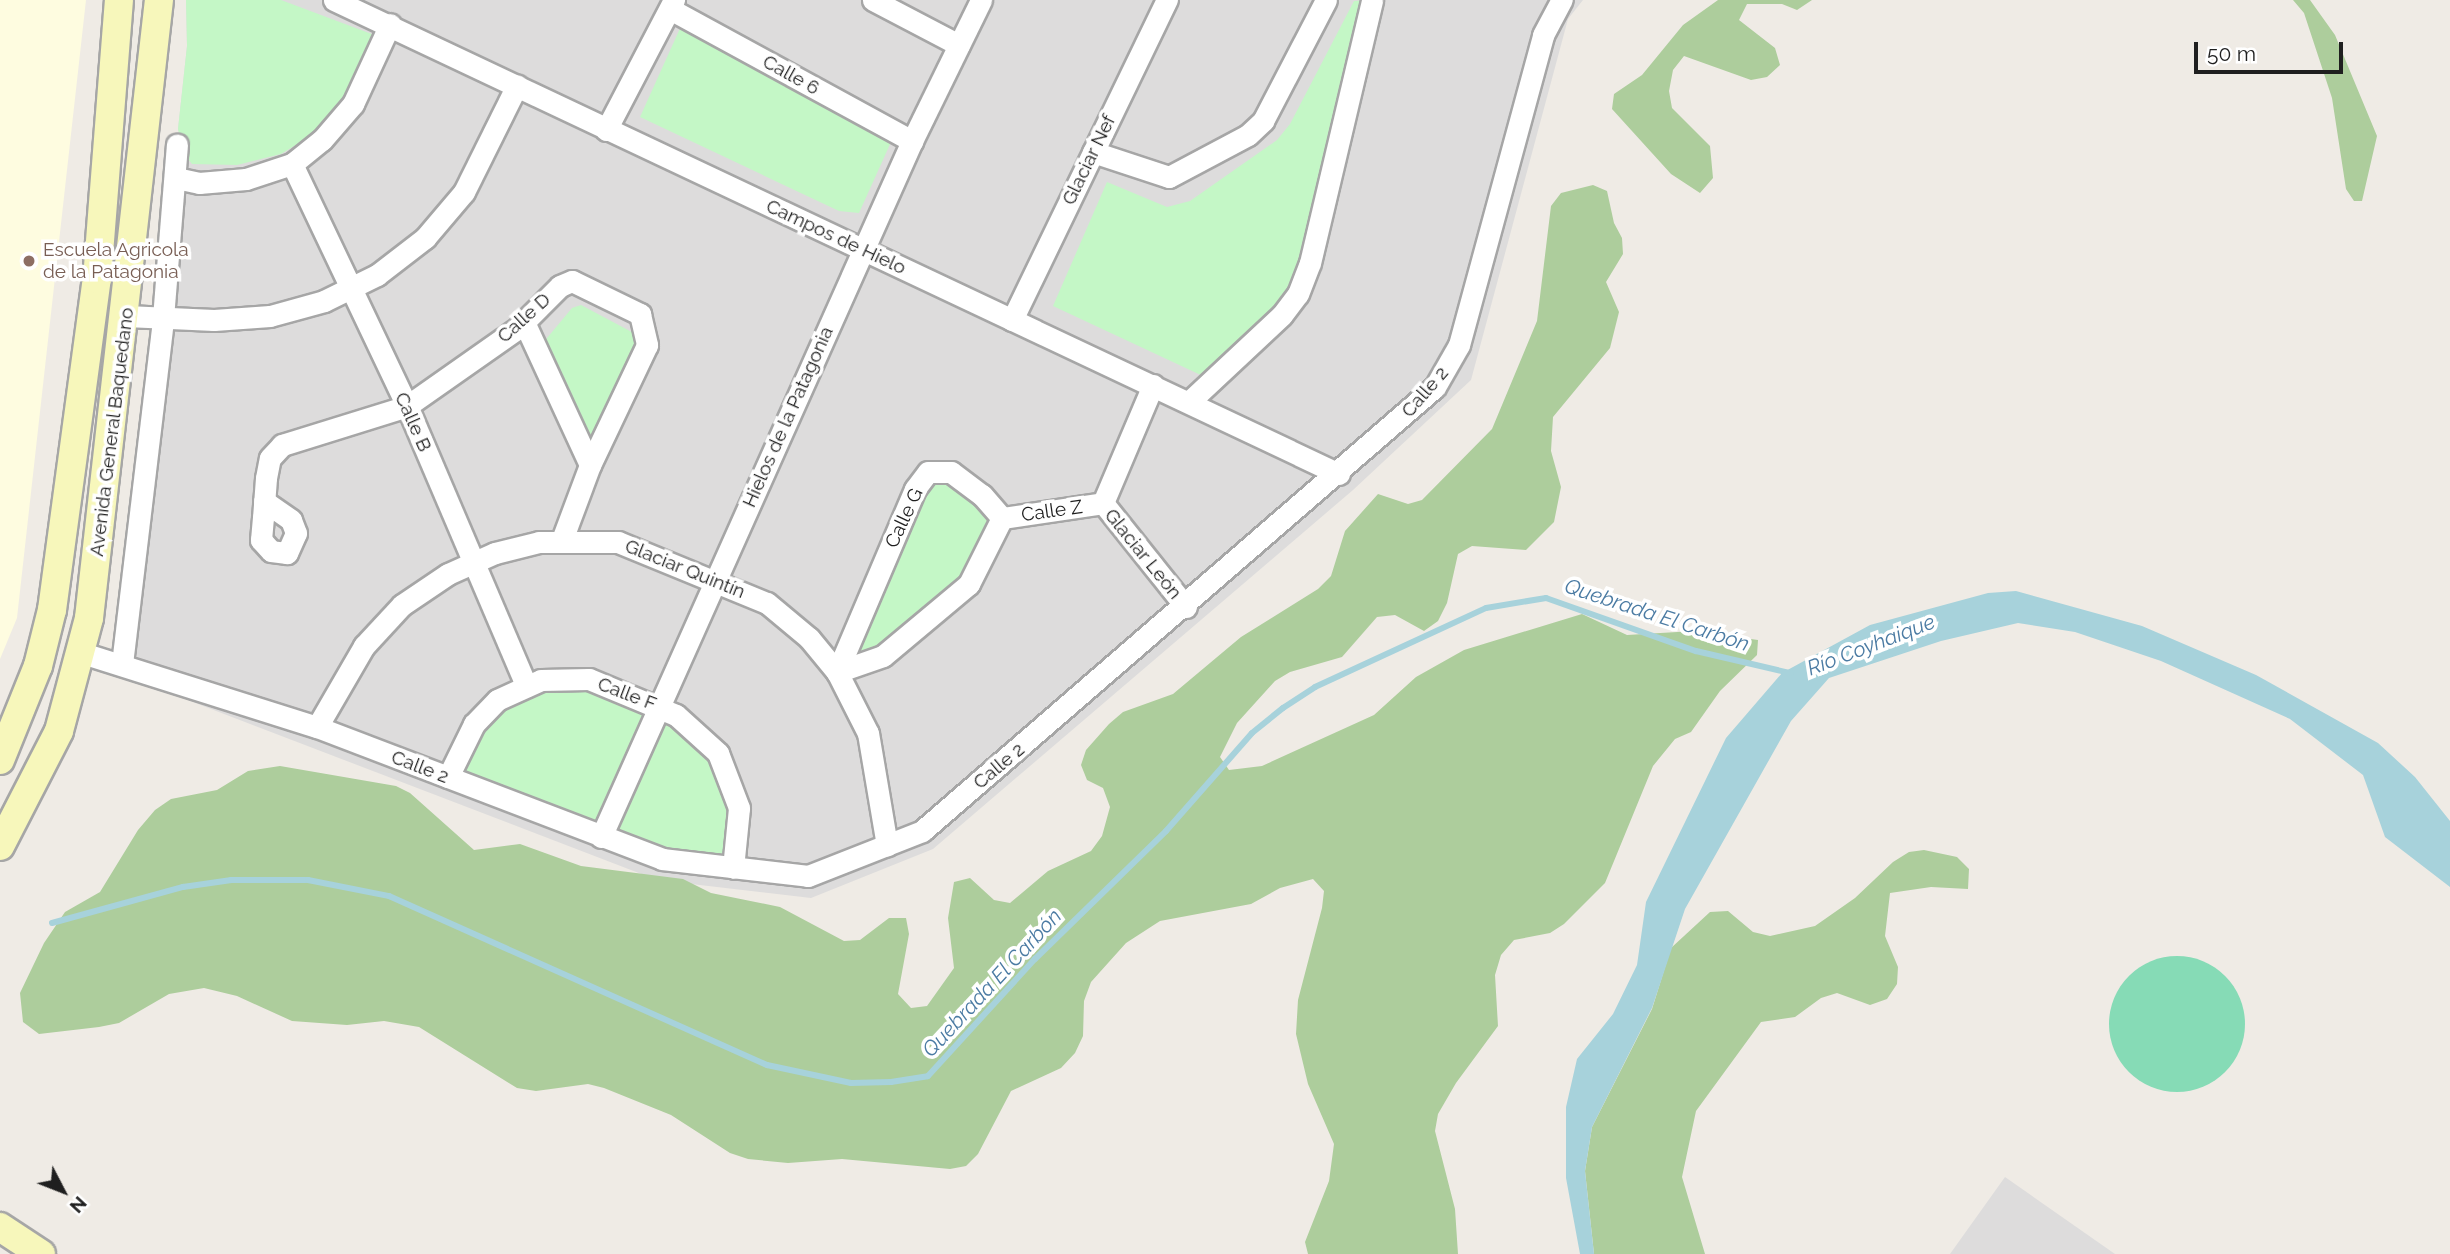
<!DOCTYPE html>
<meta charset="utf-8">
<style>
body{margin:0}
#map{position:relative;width:2450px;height:1254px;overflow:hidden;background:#efebe5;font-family:Raleway,sans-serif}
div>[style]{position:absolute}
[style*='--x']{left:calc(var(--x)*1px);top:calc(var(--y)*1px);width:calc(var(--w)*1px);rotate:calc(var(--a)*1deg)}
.residential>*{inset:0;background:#dddcdc}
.education>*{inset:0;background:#fefce0}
.forest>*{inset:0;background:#adcd9c}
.park>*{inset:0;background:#c4f7c6}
.pitch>*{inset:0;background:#86dbb6}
.round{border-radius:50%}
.water>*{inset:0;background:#a7d2db}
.stream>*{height:6px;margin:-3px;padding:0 3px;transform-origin:3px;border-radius:3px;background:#a7d2db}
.roads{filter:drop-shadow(2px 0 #a6a6a6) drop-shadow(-2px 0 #a6a6a6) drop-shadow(0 2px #a6a6a6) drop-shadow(0 -2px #a6a6a6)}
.street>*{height:21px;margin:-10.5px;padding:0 10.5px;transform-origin:10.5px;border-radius:10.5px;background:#fff}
.secondary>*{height:28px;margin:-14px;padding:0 14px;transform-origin:14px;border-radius:14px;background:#f7f7bb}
.dots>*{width:19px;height:19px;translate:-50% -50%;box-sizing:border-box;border:4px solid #fff;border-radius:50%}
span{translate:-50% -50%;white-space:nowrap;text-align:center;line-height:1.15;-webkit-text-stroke:7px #fff;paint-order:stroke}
.street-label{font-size:19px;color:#1f1f1f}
.education-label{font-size:19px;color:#785e54}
.left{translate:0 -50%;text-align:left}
.water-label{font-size:21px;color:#4b7ba3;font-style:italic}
.north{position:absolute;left:28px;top:1156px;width:70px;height:70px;-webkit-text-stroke:5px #fff;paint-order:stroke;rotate:132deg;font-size:19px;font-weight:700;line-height:28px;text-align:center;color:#1f1f1f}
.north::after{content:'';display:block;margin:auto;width:24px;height:32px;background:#1f1f1f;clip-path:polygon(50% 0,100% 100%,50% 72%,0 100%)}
.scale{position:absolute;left:2194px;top:42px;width:149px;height:32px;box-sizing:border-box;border:4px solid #1f1f1f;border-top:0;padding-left:9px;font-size:21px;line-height:24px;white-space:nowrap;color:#1f1f1f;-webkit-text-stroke:5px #fff;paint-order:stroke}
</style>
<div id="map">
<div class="residential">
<i style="clip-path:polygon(186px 0,1583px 0,1568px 19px,1471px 380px,1353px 490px,933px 849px,811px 898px,657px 880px,133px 679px,135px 568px,184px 154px,178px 129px,187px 46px)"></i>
<i style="clip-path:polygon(2005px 1177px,2115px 1254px,1950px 1254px)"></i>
</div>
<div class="education">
<i style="clip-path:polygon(0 0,86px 0,17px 618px,0 659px)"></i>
</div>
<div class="forest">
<i style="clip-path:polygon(1718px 0,1812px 0,1797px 10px,1782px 4px,1747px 4px,1739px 20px,1775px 48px,1780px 65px,1767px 77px,1751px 80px,1684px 56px,1673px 70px,1669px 91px,1672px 108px,1710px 146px,1713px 178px,1700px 193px,1671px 174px,1612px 109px,1614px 94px,1642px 75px,1683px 25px)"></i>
<i style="clip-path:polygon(2293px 0,2310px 0,2335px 35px,2377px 136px,2362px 201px,2354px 201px,2346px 189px,2332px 98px,2304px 13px)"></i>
<i style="clip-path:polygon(1593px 185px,1607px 191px,1614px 223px,1622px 238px,1623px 254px,1606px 282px,1619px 312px,1610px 348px,1553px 417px,1551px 451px,1561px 487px,1554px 522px,1526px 550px,1472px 546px,1458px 554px,1447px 603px,1438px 621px,1424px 631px,1395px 615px,1377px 617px,1342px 657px,1290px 672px,1275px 681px,1237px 723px,1220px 757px,1229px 770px,1262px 766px,1374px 715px,1416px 677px,1464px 650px,1582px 614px,1627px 635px,1694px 631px,1758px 640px,1757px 655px,1720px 691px,1691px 732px,1675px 739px,1653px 766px,1605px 883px,1564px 924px,1550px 933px,1514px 940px,1501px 955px,1495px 975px,1498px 1026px,1456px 1083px,1438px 1114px,1435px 1131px,1455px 1209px,1458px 1254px,1308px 1254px,1305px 1242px,1329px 1181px,1334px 1144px,1308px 1084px,1296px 1034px,1298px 1000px,1322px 908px,1324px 891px,1313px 879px,1280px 888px,1251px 904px,1160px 921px,1126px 943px,1091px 982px,1084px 1001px,1083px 1036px,1075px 1053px,1061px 1068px,1011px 1091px,978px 1154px,966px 1166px,950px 1169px,842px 1159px,788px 1163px,748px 1159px,730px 1153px,671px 1115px,604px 1088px,588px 1084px,536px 1091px,517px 1088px,419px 1027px,384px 1021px,347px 1025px,292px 1021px,237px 996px,204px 988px,169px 994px,119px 1023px,99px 1027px,39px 1034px,23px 1022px,20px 993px,44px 943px,65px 912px,100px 892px,138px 830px,155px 810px,171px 799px,217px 790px,248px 771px,280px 766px,396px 786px,410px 793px,474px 850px,520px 844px,581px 866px,683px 879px,711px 893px,780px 907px,844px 941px,860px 940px,889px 918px,906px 918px,909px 934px,898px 994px,911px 1008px,927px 1006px,954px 968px,948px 918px,954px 882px,970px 878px,994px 900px,1010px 903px,1048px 871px,1091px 851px,1102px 836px,1110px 807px,1103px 788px,1087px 780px,1081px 765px,1086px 750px,1109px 724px,1123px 712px,1173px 694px,1241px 637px,1318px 589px,1331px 576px,1345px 531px,1378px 494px,1408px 504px,1422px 500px,1492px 429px,1537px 321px,1551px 206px,1561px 193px)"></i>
<i style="clip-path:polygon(1924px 850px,1957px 857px,1969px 869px,1968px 889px,1931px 887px,1890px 893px,1885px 936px,1898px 967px,1897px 984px,1887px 999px,1870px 1005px,1837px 993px,1821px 998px,1795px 1017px,1761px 1022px,1696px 1111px,1682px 1177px,1705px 1254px,1594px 1254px,1585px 1171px,1592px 1127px,1652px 1009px,1671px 948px,1710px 912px,1728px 911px,1753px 932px,1770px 936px,1815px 926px,1855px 898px,1893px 862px,1909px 852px)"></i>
</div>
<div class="park">
<i style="clip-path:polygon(186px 0,281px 0,377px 36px,368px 65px,328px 123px,309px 137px,281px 154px,237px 165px,192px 164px,184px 154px,178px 129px,187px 46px)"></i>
<i style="clip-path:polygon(1370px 0,1289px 302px,1205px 377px,1053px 306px,1107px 182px,1167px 207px,1190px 201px,1277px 140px,1290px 124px,1354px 1px)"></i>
<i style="clip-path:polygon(682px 24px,891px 142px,859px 213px,839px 211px,640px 117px)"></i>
<i style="clip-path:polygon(581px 305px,645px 339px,591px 448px,542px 344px,572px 308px)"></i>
<i style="clip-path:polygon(949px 477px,995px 519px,963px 581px,880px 652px,845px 665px,929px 480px)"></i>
<i style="clip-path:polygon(591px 684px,652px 710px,597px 831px,453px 775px,469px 742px,501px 708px,523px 691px)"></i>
<i style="clip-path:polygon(660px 713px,700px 738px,733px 803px,729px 860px,664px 855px,608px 834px)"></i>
</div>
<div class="pitch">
<i class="round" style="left:2109px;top:956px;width:136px;height:136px"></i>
</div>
<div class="water">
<i style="clip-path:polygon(2016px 591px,2142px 626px,2256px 675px,2378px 743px,2415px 777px,2450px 821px,2450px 887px,2385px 837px,2363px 775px,2290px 719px,2161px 661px,2075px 632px,2018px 623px,1941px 641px,1829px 678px,1791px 721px,1685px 909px,1652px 1008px,1592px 1127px,1585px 1171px,1594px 1254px,1580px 1254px,1566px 1178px,1566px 1107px,1577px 1059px,1613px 1014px,1637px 965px,1646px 902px,1726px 738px,1782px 673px,1870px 625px,1988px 593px)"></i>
</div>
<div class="stream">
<i style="--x:52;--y:923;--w:136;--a:-15.4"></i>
<i style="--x:183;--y:887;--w:49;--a:-8.3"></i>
<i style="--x:231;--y:880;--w:77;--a:0"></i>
<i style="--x:308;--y:880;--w:83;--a:11.2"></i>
<i style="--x:389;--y:896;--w:414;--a:24.1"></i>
<i style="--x:767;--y:1065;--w:86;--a:12.1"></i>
<i style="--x:851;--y:1083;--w:40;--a:-1.4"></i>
<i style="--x:891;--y:1082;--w:37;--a:-9"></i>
<i style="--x:928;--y:1076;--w:159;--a:-47.6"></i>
<i style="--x:1035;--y:959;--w:183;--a:-44.3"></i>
<i style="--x:1166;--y:831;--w:130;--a:-48.7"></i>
<i style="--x:1252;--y:733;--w:40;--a:-39"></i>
<i style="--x:1283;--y:708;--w:38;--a:-33"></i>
<i style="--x:1315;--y:687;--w:188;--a:-24.8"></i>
<i style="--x:1486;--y:608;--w:61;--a:-9.5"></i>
<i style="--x:1546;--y:598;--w:159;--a:19.5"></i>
<i style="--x:1696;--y:651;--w:97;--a:13.2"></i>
</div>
<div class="roads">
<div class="street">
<i style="--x:334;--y:0;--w:1111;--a:25.25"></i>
<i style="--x:873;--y:0;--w:97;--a:27.6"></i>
<i style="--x:670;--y:9;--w:276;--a:28.6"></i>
<i style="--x:606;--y:130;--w:147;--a:-62.4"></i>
<i style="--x:1093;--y:152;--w:80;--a:18.2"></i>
<i style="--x:1169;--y:177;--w:89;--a:-28"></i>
<i style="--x:1248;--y:135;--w:21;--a:-43"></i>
<i style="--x:1263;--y:121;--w:136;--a:-62.5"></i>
<i style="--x:292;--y:164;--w:268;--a:64.6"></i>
<i style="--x:407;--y:406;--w:303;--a:66.9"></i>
<i style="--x:176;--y:178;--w:24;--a:12"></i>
<i style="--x:199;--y:183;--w:47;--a:-4.9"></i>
<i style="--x:246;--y:179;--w:48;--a:-18.1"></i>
<i style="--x:292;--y:164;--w:38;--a:-39"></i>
<i style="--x:322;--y:140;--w:48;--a:-49.3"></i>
<i style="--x:353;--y:104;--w:88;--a:-65.2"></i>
<i style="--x:126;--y:316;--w:88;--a:2.6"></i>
<i style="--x:214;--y:320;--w:56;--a:-4.1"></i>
<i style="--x:270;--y:316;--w:56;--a:-15.5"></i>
<i style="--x:324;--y:301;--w:59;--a:-26.1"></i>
<i style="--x:377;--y:275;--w:61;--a:-37.6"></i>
<i style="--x:425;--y:238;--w:60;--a:-49.7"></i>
<i style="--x:464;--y:192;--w:119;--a:-63.6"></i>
<i style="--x:1012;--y:320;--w:356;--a:-64.2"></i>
<i style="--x:524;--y:322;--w:157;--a:65.2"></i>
<i style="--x:1153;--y:385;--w:128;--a:113"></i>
<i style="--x:1103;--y:503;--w:133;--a:51.4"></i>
<i style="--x:1189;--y:402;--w:127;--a:-43.1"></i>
<i style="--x:1282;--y:315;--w:26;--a:-53"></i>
<i style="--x:1298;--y:294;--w:33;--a:-69"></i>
<i style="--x:1310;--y:263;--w:270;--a:-76.7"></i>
<i style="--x:928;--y:472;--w:23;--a:0"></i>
<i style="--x:951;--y:472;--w:39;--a:37"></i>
<i style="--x:982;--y:495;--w:30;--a:49"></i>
<i style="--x:1002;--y:518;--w:74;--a:116.6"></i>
<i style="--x:969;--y:584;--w:112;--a:140.1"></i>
<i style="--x:883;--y:656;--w:49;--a:160.8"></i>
<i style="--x:837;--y:672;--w:199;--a:-66.9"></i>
<i style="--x:915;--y:489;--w:21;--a:-53"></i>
<i style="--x:264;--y:501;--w:33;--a:35"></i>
<i style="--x:291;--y:520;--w:14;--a:69"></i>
<i style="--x:296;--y:533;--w:22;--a:114"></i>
<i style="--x:287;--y:553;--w:16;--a:-173"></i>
<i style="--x:271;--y:551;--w:15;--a:-132"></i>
<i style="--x:261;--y:540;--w:22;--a:-85"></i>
<i style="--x:263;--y:518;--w:40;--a:-85.7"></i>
<i style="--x:266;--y:478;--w:20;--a:-79"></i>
<i style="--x:270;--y:458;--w:18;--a:-47"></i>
<i style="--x:282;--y:445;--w:131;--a:-17.3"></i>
<i style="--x:407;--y:406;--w:136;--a:-35.1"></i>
<i style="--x:518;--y:328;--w:59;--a:-45"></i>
<i style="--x:560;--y:286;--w:13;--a:-23"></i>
<i style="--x:572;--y:281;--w:76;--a:25.9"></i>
<i style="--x:640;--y:314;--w:32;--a:77"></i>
<i style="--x:647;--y:345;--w:133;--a:115.4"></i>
<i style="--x:590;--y:465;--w:80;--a:110.5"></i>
<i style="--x:1002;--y:518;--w:102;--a:-8.4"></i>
<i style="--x:82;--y:653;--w:246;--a:17.5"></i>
<i style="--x:317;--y:727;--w:369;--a:20.9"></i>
<i style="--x:662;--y:859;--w:147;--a:6.6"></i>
<i style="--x:808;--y:876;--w:123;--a:-21.5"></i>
<i style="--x:922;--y:831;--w:678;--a:-40.88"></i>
<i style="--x:1435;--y:387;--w:48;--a:-60.3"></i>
<i style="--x:1459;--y:345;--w:321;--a:-74.8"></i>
<i style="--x:1543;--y:35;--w:40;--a:-62"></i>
<i style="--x:122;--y:664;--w:348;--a:-83.2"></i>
<i style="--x:163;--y:318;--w:174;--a:-85.4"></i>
<i style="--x:317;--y:727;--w:94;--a:-59.9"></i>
<i style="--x:364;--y:646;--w:56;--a:-47.2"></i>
<i style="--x:402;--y:605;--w:55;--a:-34"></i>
<i style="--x:448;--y:574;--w:51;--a:-24.1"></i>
<i style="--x:495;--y:553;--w:45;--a:-14"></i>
<i style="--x:539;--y:542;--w:79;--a:0"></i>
<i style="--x:618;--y:542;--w:161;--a:22.3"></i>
<i style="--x:767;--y:603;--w:55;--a:39.8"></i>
<i style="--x:809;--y:638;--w:44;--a:50.5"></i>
<i style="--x:837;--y:672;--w:68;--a:63.1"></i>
<i style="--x:868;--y:733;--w:114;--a:80.4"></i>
<i style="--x:448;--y:777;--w:59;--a:-63.9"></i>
<i style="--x:474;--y:724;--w:33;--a:-46"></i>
<i style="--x:497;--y:700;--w:48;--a:-24.4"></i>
<i style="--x:541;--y:680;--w:48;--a:-1.2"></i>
<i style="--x:589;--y:679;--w:94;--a:22.5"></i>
<i style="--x:676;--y:715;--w:57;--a:42.1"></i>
<i style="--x:718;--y:753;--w:59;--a:69.1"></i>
<i style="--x:739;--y:808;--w:60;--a:95.7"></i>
<i style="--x:601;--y:837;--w:762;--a:-65.92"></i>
<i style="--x:912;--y:141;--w:157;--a:-63.9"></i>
</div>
<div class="secondary">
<i style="--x:0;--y:760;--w:101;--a:-68"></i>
<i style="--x:38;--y:666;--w:58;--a:-76"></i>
<i style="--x:52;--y:610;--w:334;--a:-82.3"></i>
<i style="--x:97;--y:279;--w:280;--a:-85.5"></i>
<i style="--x:0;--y:846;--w:129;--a:-62.8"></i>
<i style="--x:59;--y:731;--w:117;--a:-75.1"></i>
<i style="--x:89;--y:618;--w:622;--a:-83.54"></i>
<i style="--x:0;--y:1227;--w:49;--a:33.4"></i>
</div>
</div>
<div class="dots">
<i style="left:29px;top:261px;background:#8d6e63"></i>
</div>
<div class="street-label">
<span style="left:791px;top:75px;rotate:29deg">Calle 6</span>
<span style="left:1089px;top:160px;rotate:-64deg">Glaciar Nef</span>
<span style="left:836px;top:237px;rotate:25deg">Campos de Hielo</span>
<span style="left:524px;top:318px;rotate:-42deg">Calle D</span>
<span style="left:1425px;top:392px;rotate:-49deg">Calle 2</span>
<span style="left:788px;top:417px;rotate:-66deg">Hielos de la Patagonia</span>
<span style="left:413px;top:422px;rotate:66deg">Calle B</span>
<span style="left:112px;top:432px;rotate:-83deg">Avenida General Baquedano</span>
<span style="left:1052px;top:511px;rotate:-8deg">Calle Z</span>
<span style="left:904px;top:518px;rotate:-65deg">Calle G</span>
<span style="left:1143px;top:554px;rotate:51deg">Glaciar León</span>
<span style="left:685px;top:569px;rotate:22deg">Glaciar Quintín</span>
<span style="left:627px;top:694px;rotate:21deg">Calle F</span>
<span style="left:999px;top:766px;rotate:-40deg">Calle 2</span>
<span style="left:420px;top:767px;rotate:21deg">Calle 2</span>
</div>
<div class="education-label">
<span class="left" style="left:43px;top:261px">Escuela Agricola<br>de la Patagonia</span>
</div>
<div class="water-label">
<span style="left:1657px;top:615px;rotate:18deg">Quebrada El Carbón</span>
<span style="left:1871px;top:645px;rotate:-21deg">Río Coyhaique</span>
<span style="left:992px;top:983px;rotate:-47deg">Quebrada El Carbón</span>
</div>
<div class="north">N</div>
<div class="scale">50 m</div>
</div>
